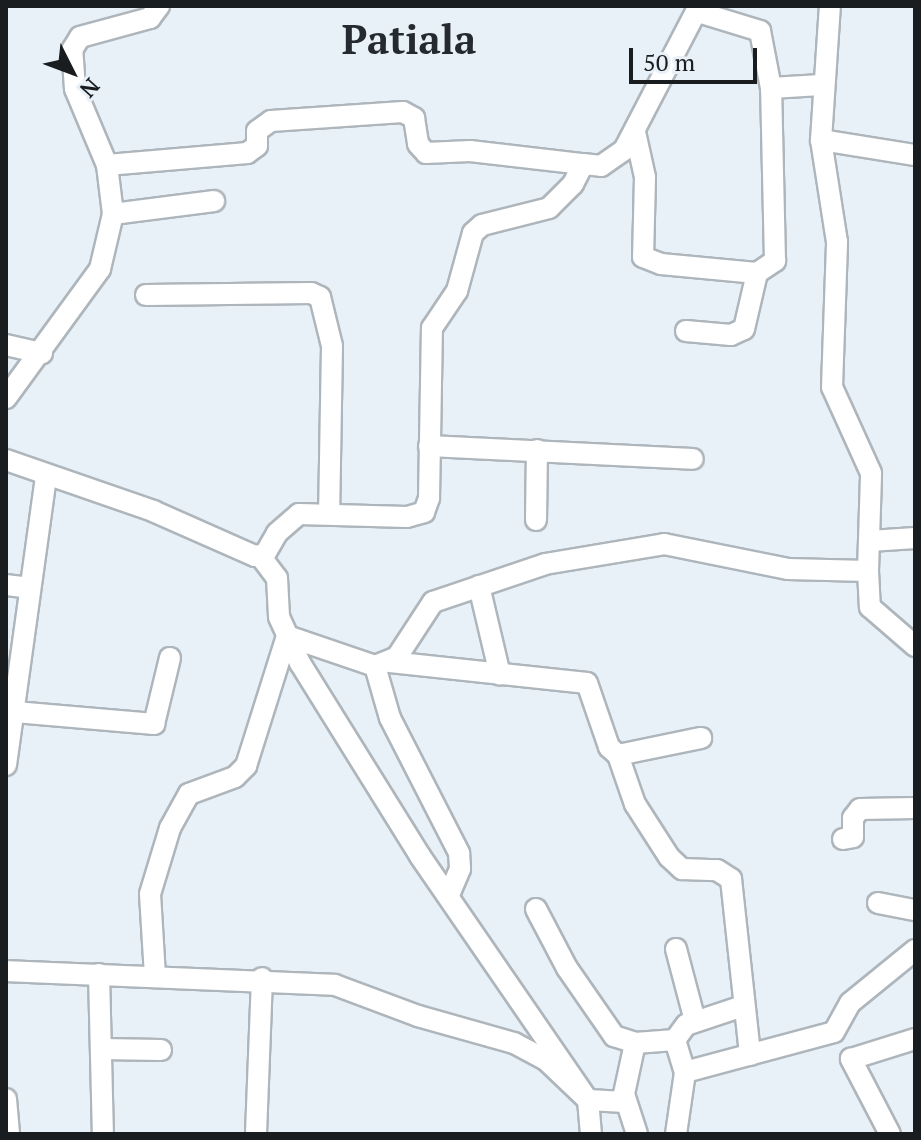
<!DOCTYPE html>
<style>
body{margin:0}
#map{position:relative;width:921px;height:1140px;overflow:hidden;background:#e9f1f8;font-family:"PT Serif",serif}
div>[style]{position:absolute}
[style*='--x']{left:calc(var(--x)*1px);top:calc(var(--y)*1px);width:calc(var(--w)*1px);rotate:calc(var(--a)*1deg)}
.roads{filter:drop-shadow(2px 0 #aeb6bc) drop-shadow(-2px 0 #aeb6bc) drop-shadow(0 2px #aeb6bc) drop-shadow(0 -2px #aeb6bc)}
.minor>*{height:20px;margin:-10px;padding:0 10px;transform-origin:10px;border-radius:10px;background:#fff}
span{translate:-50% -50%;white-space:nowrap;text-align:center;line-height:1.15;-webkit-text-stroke:6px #e9f1f8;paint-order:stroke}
.town-label{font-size:40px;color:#252a30;font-weight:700}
.frame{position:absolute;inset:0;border:8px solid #1a1d1f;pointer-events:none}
.north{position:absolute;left:32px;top:32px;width:80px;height:80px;-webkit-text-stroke:6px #e9f1f8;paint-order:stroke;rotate:132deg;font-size:22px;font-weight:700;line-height:32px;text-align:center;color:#1a1d1f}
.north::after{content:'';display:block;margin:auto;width:28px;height:36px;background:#1a1d1f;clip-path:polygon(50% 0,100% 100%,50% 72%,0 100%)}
.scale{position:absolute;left:629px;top:48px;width:128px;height:36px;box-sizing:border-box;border:4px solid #1a1d1f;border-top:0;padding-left:10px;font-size:24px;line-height:28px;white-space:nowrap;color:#1a1d1f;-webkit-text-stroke:6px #e9f1f8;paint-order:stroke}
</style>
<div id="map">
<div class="roads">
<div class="minor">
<i style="--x:698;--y:12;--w:65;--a:17"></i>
<i style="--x:760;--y:31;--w:58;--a:79.1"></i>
<i style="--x:635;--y:132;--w:46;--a:77.5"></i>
<i style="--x:645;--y:177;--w:80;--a:91.4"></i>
<i style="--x:643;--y:257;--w:19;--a:21"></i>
<i style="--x:661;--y:264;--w:96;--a:5.4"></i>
<i style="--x:821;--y:140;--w:95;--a:9.1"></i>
<i style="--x:107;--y:165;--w:82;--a:-112.8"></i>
<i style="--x:75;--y:89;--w:39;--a:-94"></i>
<i style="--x:72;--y:50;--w:15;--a:-58"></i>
<i style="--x:80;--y:37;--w:73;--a:-15.2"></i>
<i style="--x:150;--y:18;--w:15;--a:-53"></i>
<i style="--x:113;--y:214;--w:102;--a:-7.3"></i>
<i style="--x:146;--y:295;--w:165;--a:-0.7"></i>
<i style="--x:311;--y:293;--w:10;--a:24"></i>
<i style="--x:320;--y:297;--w:50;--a:76.2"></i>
<i style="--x:332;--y:346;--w:168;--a:91"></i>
<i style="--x:686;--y:331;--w:45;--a:5.1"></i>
<i style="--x:731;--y:335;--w:14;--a:-25"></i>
<i style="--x:744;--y:329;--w:57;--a:-76.9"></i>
<i style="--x:757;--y:273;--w:22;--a:-34"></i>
<i style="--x:775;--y:261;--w:173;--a:-91.3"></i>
<i style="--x:771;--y:88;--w:50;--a:-3.4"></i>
<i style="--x:6;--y:345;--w:37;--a:13"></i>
<i style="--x:6;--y:398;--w:160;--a:-53.9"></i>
<i style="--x:100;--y:269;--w:57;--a:-76.7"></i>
<i style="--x:113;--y:214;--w:49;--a:-97"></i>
<i style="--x:107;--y:165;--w:141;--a:-4.9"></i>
<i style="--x:247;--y:153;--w:12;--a:-35"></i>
<i style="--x:257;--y:146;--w:15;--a:-90"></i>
<i style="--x:257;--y:131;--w:17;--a:-36"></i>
<i style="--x:271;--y:121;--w:132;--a:-3.9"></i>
<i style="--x:403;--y:112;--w:13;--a:29"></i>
<i style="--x:414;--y:118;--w:26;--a:81"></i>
<i style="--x:418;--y:144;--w:12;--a:48"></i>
<i style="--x:426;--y:153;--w:44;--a:-2.6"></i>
<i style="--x:470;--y:151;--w:114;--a:6.6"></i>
<i style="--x:429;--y:446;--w:264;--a:2.8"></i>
<i style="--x:6;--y:460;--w:156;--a:19.1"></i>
<i style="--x:153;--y:511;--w:111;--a:23.8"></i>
<i style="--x:255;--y:556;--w:10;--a:-11"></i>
<i style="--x:265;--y:554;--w:24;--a:-60"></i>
<i style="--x:277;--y:533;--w:29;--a:-41"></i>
<i style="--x:299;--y:514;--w:108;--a:1.6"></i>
<i style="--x:407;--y:517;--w:18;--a:-16"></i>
<i style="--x:424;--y:512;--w:15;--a:-70"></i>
<i style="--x:429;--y:498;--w:170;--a:-89"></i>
<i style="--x:432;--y:328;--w:45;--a:-56"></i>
<i style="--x:457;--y:291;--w:60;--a:-74.6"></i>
<i style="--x:473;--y:233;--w:12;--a:-42"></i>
<i style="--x:482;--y:225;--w:69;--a:-14.2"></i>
<i style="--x:549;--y:208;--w:34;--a:-45"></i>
<i style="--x:573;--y:184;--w:22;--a:-63"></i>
<i style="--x:583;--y:164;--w:18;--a:6"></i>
<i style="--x:601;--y:166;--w:28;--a:-35"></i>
<i style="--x:624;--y:150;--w:162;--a:-62.5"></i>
<i style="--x:536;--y:520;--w:70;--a:-89.2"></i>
<i style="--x:870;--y:541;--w:45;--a:-3.8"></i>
<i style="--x:261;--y:557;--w:26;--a:53"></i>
<i style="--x:277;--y:578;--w:39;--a:87"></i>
<i style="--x:279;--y:617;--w:51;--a:65.5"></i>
<i style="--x:300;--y:663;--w:227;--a:58.1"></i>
<i style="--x:420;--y:856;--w:296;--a:55.5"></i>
<i style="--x:588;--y:1100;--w:34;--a:85"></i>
<i style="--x:868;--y:571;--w:36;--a:87"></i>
<i style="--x:870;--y:607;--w:60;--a:40.9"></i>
<i style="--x:6;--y:585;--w:23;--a:7"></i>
<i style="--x:479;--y:586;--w:91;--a:76.7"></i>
<i style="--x:390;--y:662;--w:198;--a:6.1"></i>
<i style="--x:587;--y:683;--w:68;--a:71"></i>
<i style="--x:609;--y:747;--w:12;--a:42"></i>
<i style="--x:618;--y:755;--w:85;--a:-11.6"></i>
<i style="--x:375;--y:666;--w:54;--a:73.9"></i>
<i style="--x:390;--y:718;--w:152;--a:62.9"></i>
<i style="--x:459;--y:853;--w:16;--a:86"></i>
<i style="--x:460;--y:869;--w:26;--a:113"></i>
<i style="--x:15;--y:712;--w:140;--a:4.9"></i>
<i style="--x:154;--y:724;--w:68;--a:-76.4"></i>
<i style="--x:618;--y:755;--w:52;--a:70.9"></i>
<i style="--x:635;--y:804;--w:63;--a:57.3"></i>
<i style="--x:669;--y:857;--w:18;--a:43"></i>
<i style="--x:682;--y:869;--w:35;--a:2"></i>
<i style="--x:717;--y:870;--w:17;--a:33"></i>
<i style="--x:731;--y:879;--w:177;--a:83.8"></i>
<i style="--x:6;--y:765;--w:293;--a:-82.1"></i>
<i style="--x:843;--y:839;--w:10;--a:-11"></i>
<i style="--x:853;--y:837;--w:19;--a:-90"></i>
<i style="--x:853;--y:818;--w:11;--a:-52"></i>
<i style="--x:860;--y:809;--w:55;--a:-1"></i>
<i style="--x:878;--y:903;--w:38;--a:11"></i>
<i style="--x:536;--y:909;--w:67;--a:62.3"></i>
<i style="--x:567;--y:968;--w:83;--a:55.3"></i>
<i style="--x:614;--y:1036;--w:22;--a:18"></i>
<i style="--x:635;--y:1043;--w:40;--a:-4.3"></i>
<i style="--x:675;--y:1040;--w:34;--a:73"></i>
<i style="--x:676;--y:949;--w:74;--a:75.2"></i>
<i style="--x:6;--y:971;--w:329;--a:2.4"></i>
<i style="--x:335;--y:985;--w:89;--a:20.5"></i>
<i style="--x:418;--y:1016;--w:100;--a:15.7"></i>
<i style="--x:514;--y:1043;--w:36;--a:28"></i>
<i style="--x:546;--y:1060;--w:58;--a:43.6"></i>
<i style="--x:588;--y:1100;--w:37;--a:3"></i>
<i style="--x:99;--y:974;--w:160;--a:88.6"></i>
<i style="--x:155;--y:976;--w:82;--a:-93.5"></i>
<i style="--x:150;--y:894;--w:69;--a:-73.1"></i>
<i style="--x:170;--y:828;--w:39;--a:-61"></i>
<i style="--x:189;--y:794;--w:49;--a:-20.3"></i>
<i style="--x:235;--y:777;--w:16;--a:-45"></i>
<i style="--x:246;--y:766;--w:136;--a:-72.5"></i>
<i style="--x:287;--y:636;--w:93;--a:18.8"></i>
<i style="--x:375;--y:666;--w:24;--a:-22"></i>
<i style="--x:397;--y:657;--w:66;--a:-56.8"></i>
<i style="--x:433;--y:602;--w:118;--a:-18.7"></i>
<i style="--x:545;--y:564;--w:121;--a:-9.5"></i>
<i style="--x:664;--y:544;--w:126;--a:11.4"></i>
<i style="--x:788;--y:569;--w:80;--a:1.4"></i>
<i style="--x:868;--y:571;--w:98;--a:-88.2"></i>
<i style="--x:871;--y:473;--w:94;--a:-114.4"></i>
<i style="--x:832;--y:387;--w:145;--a:-88"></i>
<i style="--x:837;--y:242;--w:103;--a:-98.9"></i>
<i style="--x:821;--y:140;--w:134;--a:-86.2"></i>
<i style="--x:675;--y:1040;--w:19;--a:-54"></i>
<i style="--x:686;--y:1025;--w:60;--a:-18.4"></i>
<i style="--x:635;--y:1043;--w:52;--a:102.2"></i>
<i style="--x:624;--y:1094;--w:42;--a:72"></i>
<i style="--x:101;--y:1049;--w:60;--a:1"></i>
<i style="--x:6;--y:1099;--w:35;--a:85"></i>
<i style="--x:256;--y:1134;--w:156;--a:-87.8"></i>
<i style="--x:676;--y:1134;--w:63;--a:-81.7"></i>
<i style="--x:685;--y:1072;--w:154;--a:-15"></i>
<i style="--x:834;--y:1032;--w:33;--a:-61"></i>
<i style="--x:850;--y:1003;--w:84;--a:-39.2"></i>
<i style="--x:890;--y:1134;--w:85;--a:-117.5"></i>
<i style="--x:851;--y:1059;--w:67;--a:-17.4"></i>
</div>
</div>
<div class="town-label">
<span style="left:409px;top:39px">Patiala</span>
</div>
<div class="frame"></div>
<div class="north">N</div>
<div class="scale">50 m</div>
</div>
